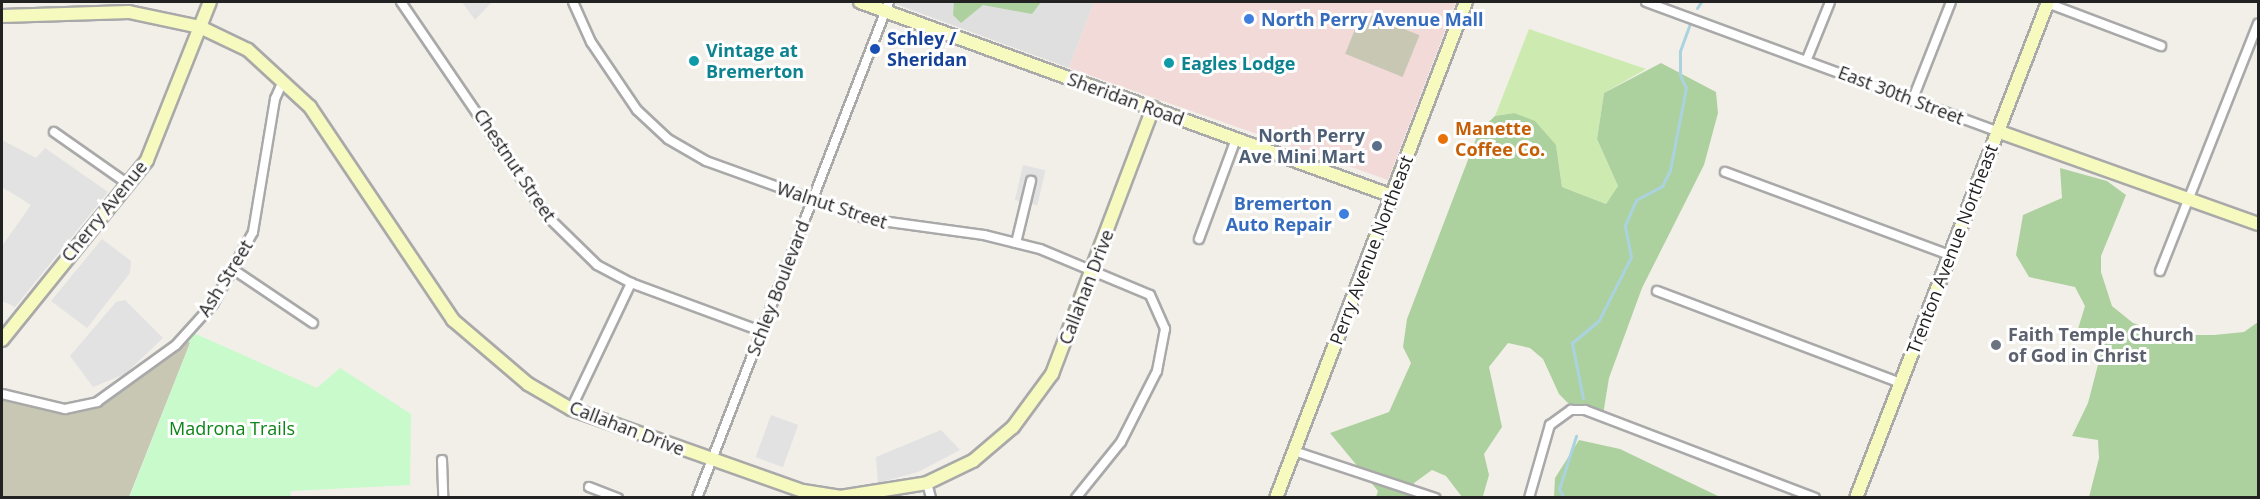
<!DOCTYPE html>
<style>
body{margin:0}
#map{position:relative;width:2260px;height:499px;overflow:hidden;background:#f2efe9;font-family:"Open Sans",sans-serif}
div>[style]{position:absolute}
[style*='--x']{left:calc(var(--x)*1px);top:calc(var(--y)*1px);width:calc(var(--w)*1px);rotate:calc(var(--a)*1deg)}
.residential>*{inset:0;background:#e0dfdf}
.commercial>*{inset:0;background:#f2dad9}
.construction>*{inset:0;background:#c7c7b4;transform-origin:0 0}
.grass>*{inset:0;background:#cdebb0}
.forest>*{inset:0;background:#add19e}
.park>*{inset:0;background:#c8facc}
.parking>*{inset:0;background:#e2e2e2;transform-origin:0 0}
.stream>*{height:3px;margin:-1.5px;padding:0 1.5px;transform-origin:1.5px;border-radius:1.5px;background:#aad3df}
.roads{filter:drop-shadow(2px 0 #a9a9a9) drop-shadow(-2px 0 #a9a9a9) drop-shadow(0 2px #a9a9a9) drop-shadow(0 -2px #a9a9a9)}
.street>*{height:8px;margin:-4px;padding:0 4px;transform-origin:4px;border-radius:4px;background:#fff}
.secondary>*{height:12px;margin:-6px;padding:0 6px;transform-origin:6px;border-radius:6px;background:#f7fabf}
.dots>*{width:16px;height:16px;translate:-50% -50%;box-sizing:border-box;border:3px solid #fff;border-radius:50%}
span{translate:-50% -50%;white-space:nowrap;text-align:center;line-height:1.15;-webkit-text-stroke:6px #fff;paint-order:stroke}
.shop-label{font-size:18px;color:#366cbe;font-weight:700}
.left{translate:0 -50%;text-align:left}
.right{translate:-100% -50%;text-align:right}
.transit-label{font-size:18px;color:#164399;font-weight:700}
.culture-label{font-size:18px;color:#0d838f;font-weight:700}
.street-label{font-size:18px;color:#222}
.food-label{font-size:18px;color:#c56008;font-weight:700}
.service-label{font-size:18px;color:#4e5e75;font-weight:700}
.worship-label{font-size:18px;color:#5b616d;font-weight:700}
.park-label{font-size:18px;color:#0c8416}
.frame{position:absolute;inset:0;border:3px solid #222;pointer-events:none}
</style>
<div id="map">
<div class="residential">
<i style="clip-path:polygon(890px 2px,1094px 2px,1069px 68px)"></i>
</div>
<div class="commercial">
<i style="clip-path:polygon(1094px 2px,1456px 2px,1388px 180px,1069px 68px)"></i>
</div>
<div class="construction">
<i style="left:1362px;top:12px;width:62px;height:45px;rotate:22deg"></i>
<i style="clip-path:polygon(184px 337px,190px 343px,129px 497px,2px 497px,2px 394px,46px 407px,97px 402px,123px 389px)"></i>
</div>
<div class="grass">
<i style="clip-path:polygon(1529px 29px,1646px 69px,1604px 93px,1597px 139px,1618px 186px,1606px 204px,1562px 187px,1556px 145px,1514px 113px,1495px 116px)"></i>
</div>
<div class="forest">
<i style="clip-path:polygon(954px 2px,1041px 2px,1032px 14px,983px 5px,961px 23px,953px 15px)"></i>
<i style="clip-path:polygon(1661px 63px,1716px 92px,1718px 113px,1704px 165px,1642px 288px,1609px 378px,1603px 415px,1571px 406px,1559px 394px,1543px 359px,1530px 348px,1508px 343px,1489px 367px,1502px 427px,1484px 454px,1489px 475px,1483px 496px,1462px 497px,1446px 476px,1432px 470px,1414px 483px,1411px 497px,1376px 497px,1378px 491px,1330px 433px,1389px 412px,1411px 363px,1403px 347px,1407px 319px,1479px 131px,1495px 116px,1514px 113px,1535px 121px,1556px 145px,1562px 187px,1606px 204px,1618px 186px,1597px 139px,1604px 93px)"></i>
<i style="clip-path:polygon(2060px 168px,2107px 181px,2126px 195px,2101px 256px,2101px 272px,2112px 306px,2133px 323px,2167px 335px,2214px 335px,2244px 332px,2258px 322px,2258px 497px,2089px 497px,2099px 458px,2098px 440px,2072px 436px,2088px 403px,2107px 330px,2074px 342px,2085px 306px,2075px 287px,2029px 277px,2016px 255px,2023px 215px,2062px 198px)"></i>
<i style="clip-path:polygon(1579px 440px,1620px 449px,1720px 497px,1554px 497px,1555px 478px)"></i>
</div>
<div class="park">
<i style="clip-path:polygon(189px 331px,317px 388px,340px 368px,411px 414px,410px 485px,291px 491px,290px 498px,129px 498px,190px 343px,184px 337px)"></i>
</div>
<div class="parking">
<i style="clip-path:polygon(462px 2px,492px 2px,475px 20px)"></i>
<i style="clip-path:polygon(2px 140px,36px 158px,45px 148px,108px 192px,15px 307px,2px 301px,2px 246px,31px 205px,2px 187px)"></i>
<i style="left:1023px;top:165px;width:23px;height:36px;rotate:13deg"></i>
<i style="clip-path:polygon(102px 239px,131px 261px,130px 273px,87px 328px,51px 301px)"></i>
<i style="clip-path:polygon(125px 300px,163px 338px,125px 374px,93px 387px,70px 356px,116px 302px)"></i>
<i style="left:771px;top:415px;width:29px;height:45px;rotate:20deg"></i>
<i style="clip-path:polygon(941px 430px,960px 450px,918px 472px,878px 483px,876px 457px)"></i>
</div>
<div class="stream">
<i style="--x:1697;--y:8;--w:7;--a:-56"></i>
<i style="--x:1583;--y:398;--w:56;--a:-101.3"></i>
<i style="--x:1572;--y:343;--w:35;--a:-40"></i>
<i style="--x:1599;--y:320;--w:71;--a:-63.1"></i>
<i style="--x:1631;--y:257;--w:33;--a:-101"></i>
<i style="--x:1625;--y:225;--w:27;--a:-66"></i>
<i style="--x:1636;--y:200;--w:30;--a:-28"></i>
<i style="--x:1662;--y:186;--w:18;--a:-63"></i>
<i style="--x:1670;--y:170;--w:84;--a:-79"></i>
<i style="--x:1686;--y:88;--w:14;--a:-115"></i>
<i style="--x:1680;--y:75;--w:24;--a:-90"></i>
<i style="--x:1680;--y:51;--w:30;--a:-70"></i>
<i style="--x:1564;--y:498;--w:10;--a:-119"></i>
<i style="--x:1559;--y:489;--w:56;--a:-72.2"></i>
</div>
<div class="roads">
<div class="street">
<i style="--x:401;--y:2;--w:259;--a:55.7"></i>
<i style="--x:547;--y:216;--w:70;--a:44.4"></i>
<i style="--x:597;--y:265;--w:38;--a:28"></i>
<i style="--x:631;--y:283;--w:139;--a:20.3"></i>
<i style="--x:573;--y:2;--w:44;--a:65.8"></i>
<i style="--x:591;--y:42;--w:82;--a:55.9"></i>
<i style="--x:637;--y:110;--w:42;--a:43.1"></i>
<i style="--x:668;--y:139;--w:44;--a:30.1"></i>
<i style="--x:706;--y:161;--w:171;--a:19.8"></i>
<i style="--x:867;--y:219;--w:118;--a:7.8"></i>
<i style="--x:984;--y:235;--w:58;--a:14"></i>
<i style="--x:1040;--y:249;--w:119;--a:22.7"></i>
<i style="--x:1150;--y:295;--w:37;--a:66"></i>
<i style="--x:1165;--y:329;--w:43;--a:100.8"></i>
<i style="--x:1157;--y:371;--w:80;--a:116.9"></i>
<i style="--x:1121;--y:442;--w:72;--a:128.8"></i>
<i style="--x:1646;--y:2;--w:374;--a:20.2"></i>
<i style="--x:2047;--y:3;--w:122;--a:20.7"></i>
<i style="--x:1807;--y:59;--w:61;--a:-68"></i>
<i style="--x:1912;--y:101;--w:106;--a:-68.5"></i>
<i style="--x:54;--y:132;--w:90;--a:35.1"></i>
<i style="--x:1725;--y:172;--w:239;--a:20.3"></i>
<i style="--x:1199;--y:239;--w:107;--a:-69.7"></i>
<i style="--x:1016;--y:243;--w:64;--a:-76.4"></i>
<i style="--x:234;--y:270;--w:95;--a:33.9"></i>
<i style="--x:2160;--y:271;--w:266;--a:-68.4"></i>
<i style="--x:1657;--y:291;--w:260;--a:20.7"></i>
<i style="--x:2;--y:394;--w:65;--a:13.4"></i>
<i style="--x:65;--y:409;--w:33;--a:-12"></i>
<i style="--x:97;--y:402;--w:97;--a:-35.8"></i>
<i style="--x:176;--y:345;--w:55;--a:-47.9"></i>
<i style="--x:213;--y:304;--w:82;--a:-60.9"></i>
<i style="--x:253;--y:232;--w:135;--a:-80.6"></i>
<i style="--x:275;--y:99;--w:20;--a:-66"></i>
<i style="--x:571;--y:409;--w:140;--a:-64.5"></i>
<i style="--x:1294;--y:451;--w:149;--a:18.4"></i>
<i style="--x:442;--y:460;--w:38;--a:88"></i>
<i style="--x:927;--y:483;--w:16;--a:75"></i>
<i style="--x:589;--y:487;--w:31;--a:21"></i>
<i style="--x:697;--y:498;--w:532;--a:-68.84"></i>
<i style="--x:1529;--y:498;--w:76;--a:-74"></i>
<i style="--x:1550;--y:425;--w:26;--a:-36"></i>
<i style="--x:1571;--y:410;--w:14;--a:0"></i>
<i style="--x:1585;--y:410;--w:246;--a:20.9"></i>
</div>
<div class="secondary">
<i style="--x:860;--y:2;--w:566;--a:20.03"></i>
<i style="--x:2;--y:16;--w:127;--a:-1.8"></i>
<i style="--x:129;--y:12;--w:73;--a:11.9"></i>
<i style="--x:200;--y:27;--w:53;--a:25.6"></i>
<i style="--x:248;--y:50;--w:84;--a:42.6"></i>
<i style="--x:310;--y:107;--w:257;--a:56.1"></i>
<i style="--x:453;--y:320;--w:99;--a:40.5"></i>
<i style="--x:528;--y:384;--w:50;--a:30.2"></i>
<i style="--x:571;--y:409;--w:246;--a:19.5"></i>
<i style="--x:803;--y:491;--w:37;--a:9"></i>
<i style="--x:840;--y:497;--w:88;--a:-9.1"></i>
<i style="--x:927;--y:483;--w:51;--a:-25.6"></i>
<i style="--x:973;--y:461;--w:52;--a:-40.4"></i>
<i style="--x:1013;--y:427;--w:66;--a:-53.7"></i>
<i style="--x:1052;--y:374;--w:285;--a:-69.2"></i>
<i style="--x:1997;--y:131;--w:277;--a:19.6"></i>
<i style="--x:2;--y:340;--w:231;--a:-51.1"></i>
<i style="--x:147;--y:160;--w:170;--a:-68.3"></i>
<i style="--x:1276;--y:498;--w:531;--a:-69.04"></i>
<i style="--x:1856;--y:498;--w:532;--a:-68.84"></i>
</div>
</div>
<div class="dots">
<i style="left:1249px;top:19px;background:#3f7fe0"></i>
<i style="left:875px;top:49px;background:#1a4fb4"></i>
<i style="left:694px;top:61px;background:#0f9aa8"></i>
<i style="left:1169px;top:63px;background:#0f9aa8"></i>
<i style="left:1443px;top:139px;background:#e8710a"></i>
<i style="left:1377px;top:146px;background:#5c6f8a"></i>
<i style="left:1344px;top:214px;background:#3f7fe0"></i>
<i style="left:1996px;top:345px;background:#6b7280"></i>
</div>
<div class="shop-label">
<span class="left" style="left:1261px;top:19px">North Perry Avenue Mall</span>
<span class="right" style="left:1332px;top:214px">Bremerton<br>Auto Repair</span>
</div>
<div class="transit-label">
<span class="left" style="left:887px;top:49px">Schley /<br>Sheridan</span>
</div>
<div class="culture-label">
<span class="left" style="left:706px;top:61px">Vintage at<br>Bremerton</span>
<span class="left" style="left:1181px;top:63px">Eagles Lodge</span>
</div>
<div class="street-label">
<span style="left:1901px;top:95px;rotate:21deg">East 30th Street</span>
<span style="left:1126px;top:99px;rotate:20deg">Sheridan Road</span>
<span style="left:515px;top:165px;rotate:56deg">Chestnut Street</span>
<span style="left:832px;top:205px;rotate:18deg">Walnut Street</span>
<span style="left:104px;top:211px;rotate:-51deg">Cherry Avenue</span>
<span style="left:1952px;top:249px;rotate:-69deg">Trenton Avenue Northeast</span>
<span style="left:1371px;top:250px;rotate:-69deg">Perry Avenue Northeast</span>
<span style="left:225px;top:278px;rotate:-58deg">Ash Street</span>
<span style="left:1086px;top:287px;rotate:-69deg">Callahan Drive</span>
<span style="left:778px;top:288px;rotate:-69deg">Schley Boulevard</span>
<span style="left:627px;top:428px;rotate:21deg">Callahan Drive</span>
</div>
<div class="food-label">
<span class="left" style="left:1455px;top:139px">Manette<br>Coffee Co.</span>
</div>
<div class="service-label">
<span class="right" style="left:1365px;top:146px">North Perry<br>Ave Mini Mart</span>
</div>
<div class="worship-label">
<span class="left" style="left:2008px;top:345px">Faith Temple Church<br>of God in Christ</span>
</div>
<div class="park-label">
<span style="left:232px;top:428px">Madrona Trails</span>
</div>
<div class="frame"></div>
</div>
